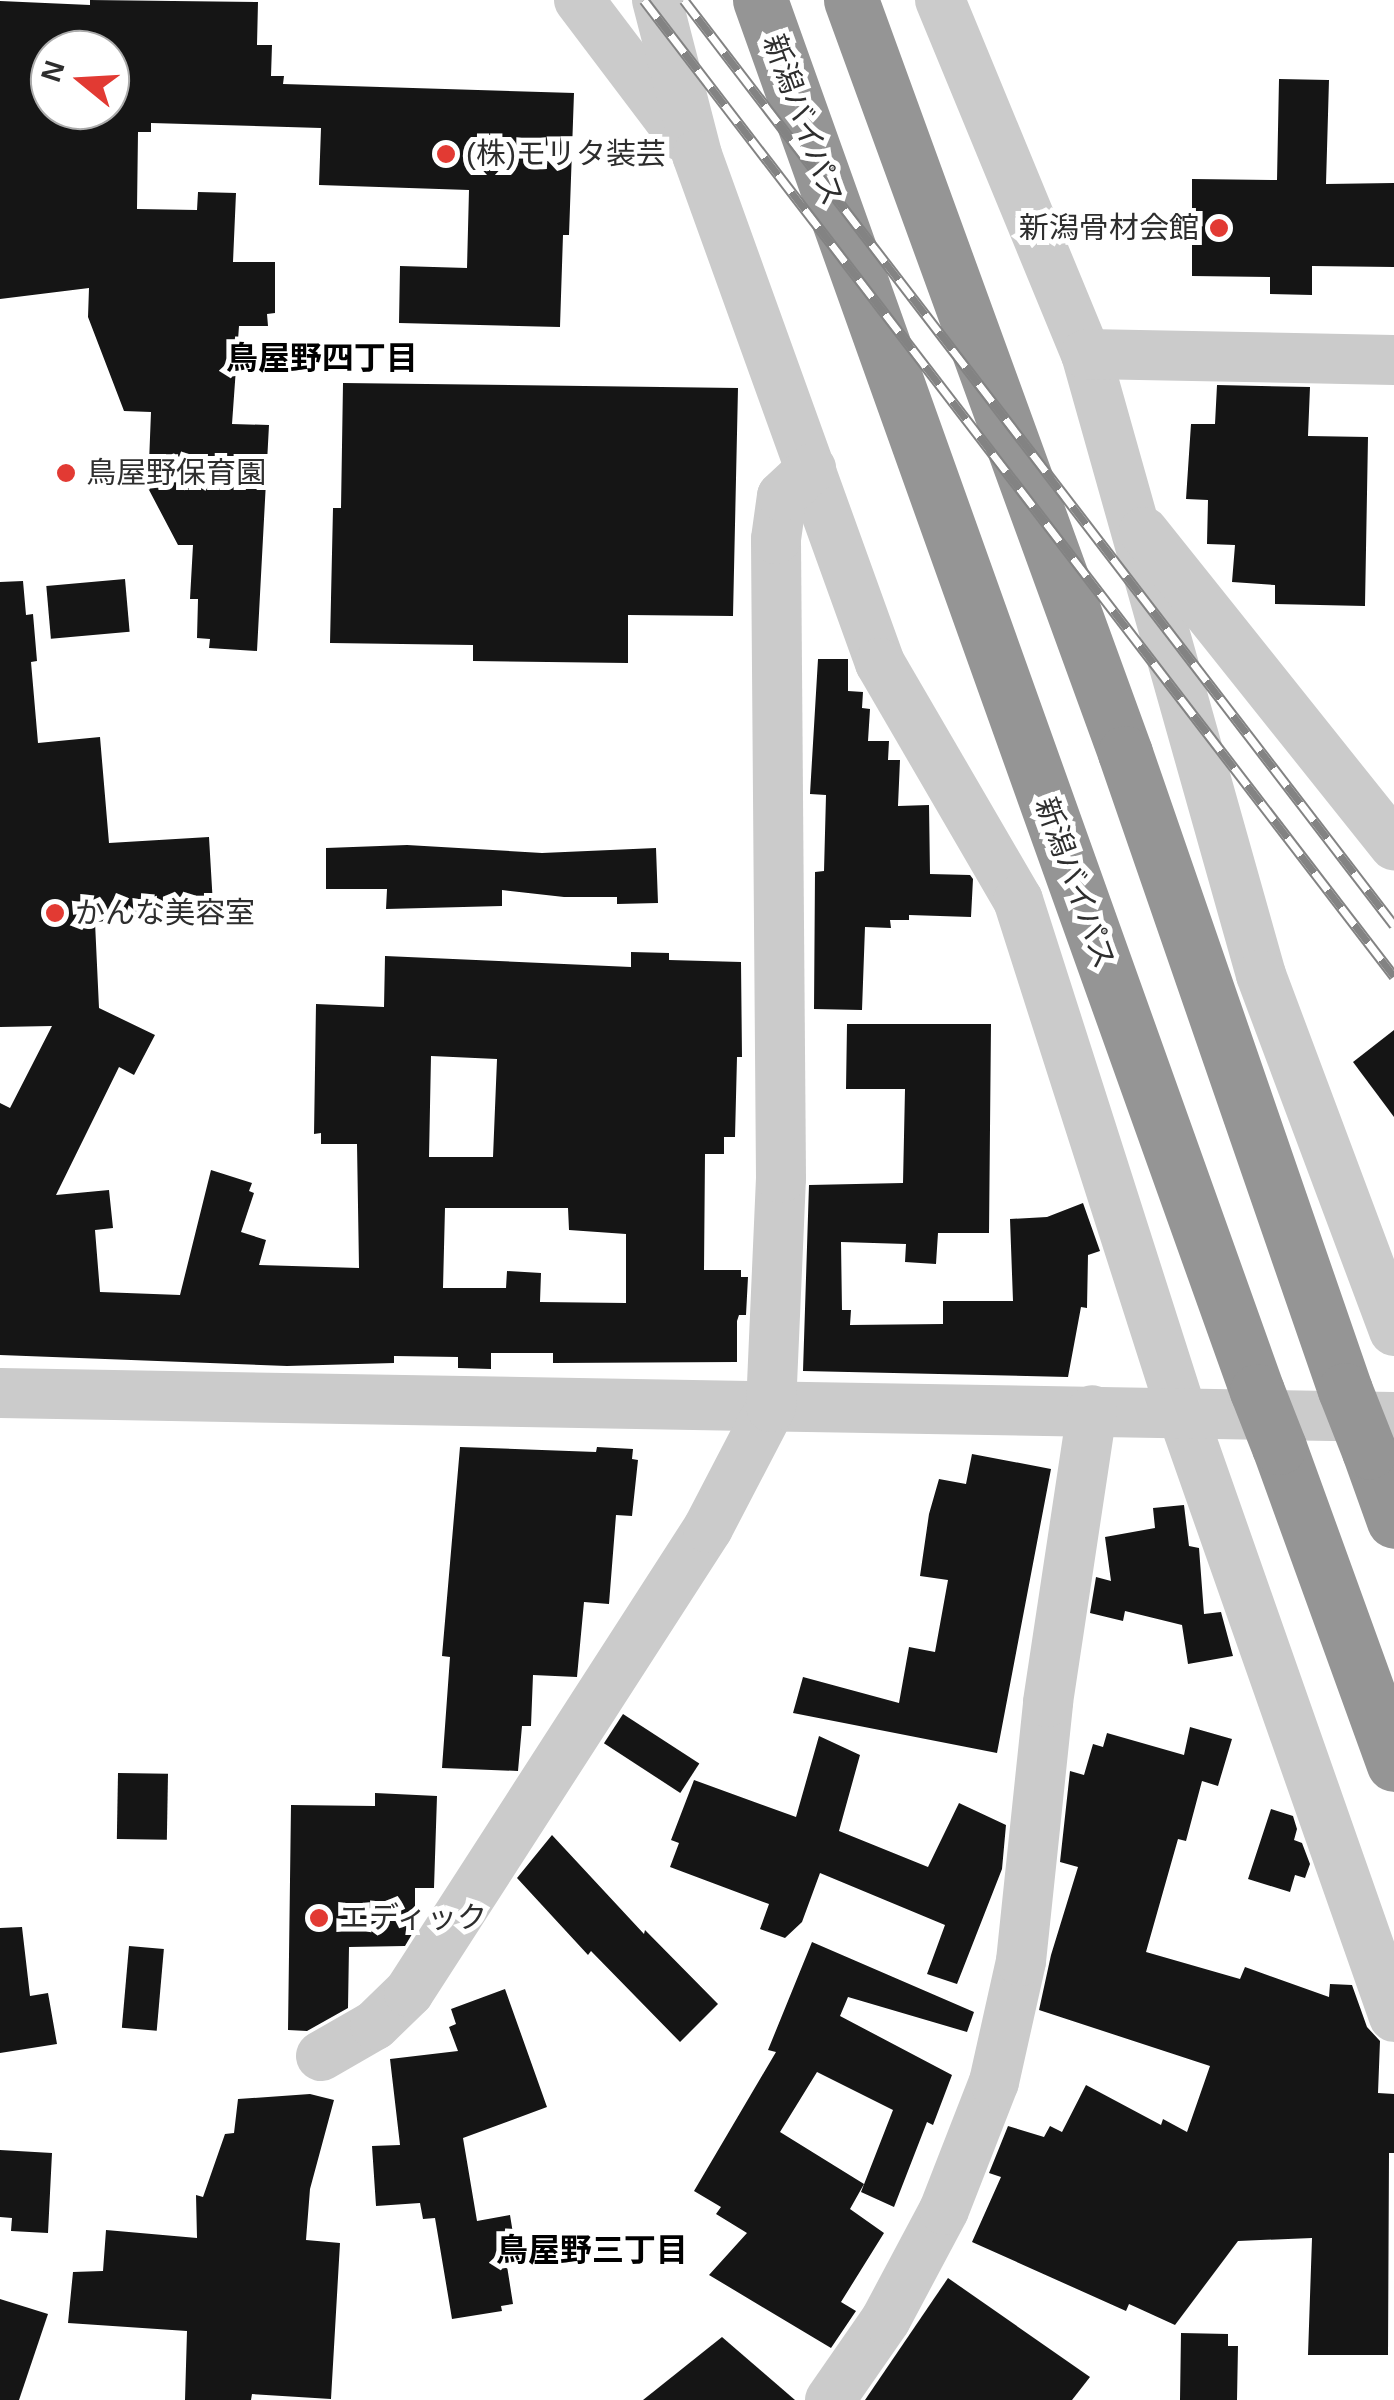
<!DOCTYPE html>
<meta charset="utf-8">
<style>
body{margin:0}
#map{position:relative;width:1394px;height:2400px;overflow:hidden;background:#fff;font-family:Helvetica,"Noto Sans JP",sans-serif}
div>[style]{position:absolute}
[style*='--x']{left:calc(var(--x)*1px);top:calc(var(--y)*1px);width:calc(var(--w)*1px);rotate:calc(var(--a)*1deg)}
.building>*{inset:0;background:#151515;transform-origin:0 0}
.minor>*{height:50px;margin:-25px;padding:0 25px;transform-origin:25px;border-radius:25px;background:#cbcbcb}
.highway>*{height:55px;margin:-27.5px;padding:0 27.5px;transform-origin:27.5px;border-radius:27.5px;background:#959595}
.rail>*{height:11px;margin-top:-5.5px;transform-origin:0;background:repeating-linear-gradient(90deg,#fff 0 22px,#838383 0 44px);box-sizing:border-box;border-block:2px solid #838383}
.highway-bridge>*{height:55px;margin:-27.5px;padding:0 27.5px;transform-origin:27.5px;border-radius:27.5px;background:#959595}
.dots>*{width:28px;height:28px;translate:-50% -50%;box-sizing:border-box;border:5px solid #fff;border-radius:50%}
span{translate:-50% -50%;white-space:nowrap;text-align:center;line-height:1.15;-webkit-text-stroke:10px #fff;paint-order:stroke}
.street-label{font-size:30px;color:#2e2e2e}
.poi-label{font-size:30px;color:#2e2e2e}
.left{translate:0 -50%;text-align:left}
.right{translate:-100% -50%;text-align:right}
.neighbourhood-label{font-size:32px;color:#000;font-weight:700}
.north{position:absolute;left:30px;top:30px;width:100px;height:100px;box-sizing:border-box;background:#fff;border:2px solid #ababab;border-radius:50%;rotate:288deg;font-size:28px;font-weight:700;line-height:40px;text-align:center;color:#2e2e2e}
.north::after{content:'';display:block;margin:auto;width:35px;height:45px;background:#e23a33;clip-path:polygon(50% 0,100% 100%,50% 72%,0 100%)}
</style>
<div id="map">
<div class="building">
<i style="clip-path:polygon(evenodd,90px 0,258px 2px,257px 45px,272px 45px,271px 76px,284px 76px,283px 84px,574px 93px,569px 235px,563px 235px,560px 327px,399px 323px,400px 266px,467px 268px,469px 190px,319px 185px,321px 128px,151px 123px,151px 132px,138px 132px,137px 209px,197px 210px,198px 192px,236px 193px,233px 262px,275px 262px,275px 313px,267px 314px,268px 326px,239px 326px,232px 424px,269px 425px,257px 651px,209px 648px,210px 639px,197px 638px,198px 599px,190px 599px,193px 545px,178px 545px,148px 488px,151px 412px,124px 411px,88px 317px,89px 288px,0 299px,0 1px,90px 5px,90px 0,50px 50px,110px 50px,110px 110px,50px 110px,50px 50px)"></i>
<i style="clip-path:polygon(1279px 79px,1329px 80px,1326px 184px,1394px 183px,1394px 267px,1312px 266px,1312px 295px,1270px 294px,1270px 277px,1192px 276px,1192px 179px,1277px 180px)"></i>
<i style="clip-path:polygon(343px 383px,738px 388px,733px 616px,628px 615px,628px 663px,473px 661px,473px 645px,330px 643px,333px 508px,341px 508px)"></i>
<i style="clip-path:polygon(1217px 385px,1310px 387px,1308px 436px,1368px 437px,1365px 606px,1275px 604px,1275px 585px,1232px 582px,1235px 545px,1207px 544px,1208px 500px,1186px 499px,1191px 424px,1215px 424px)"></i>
<i style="left:125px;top:579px;width:53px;height:79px;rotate:85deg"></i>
<i style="clip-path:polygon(evenodd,23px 581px,26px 615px,33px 614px,37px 661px,31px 662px,38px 743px,100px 737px,109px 843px,209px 837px,213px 905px,190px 906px,191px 915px,95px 922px,99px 1008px,155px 1035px,134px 1075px,119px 1067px,56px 1195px,109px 1190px,113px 1228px,95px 1230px,100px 1292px,180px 1295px,211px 1170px,252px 1183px,249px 1191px,254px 1193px,241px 1232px,266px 1240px,259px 1265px,359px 1268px,357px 1144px,321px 1144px,321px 1133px,314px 1134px,316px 1004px,384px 1007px,385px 956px,631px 967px,631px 952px,669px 953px,669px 960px,741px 962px,742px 1057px,737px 1057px,735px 1137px,724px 1137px,724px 1154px,705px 1154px,704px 1270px,741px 1270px,741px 1277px,748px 1277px,746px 1315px,739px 1315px,737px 1321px,737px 1362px,553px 1363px,553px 1353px,491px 1353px,491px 1369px,458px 1368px,458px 1357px,394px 1356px,394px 1363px,287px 1366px,0 1355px,0 1103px,10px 1108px,52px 1026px,0 1027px,0 582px,23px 581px,431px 1056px,497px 1059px,493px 1157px,429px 1157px,431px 1056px,23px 581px,445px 1208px,568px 1208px,569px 1230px,626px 1234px,626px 1303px,540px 1302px,541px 1273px,507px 1271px,506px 1288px,443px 1288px,445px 1208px)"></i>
<i style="clip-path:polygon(818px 659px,848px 659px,848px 691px,863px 692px,862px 708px,870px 709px,868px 741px,889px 741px,888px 760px,900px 760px,898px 806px,929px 805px,930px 874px,970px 875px,973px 879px,971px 917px,909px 915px,909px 920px,890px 920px,891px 928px,865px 927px,862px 1010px,814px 1009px,815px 872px,824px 871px,826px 795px,810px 794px)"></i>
<i style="clip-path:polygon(407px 845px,542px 853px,656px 848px,658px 903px,617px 904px,617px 897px,564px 897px,502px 890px,502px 906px,386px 909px,387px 889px,326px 889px,326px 848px)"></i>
<i style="clip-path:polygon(847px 1024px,991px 1024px,989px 1233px,938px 1233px,936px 1264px,905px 1262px,906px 1244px,841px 1242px,842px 1310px,851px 1310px,850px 1325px,943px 1324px,943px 1301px,1013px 1301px,1010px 1219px,1047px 1217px,1083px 1203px,1100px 1251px,1088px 1255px,1087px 1308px,1081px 1307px,1068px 1377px,803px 1371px,809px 1185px,903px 1183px,905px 1089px,846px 1089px)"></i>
<i style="clip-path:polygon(1394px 1030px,1394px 1117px,1353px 1062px)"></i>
<i style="clip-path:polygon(460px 1447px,596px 1452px,597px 1447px,633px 1449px,632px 1459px,638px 1460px,632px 1516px,616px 1515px,609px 1604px,584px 1602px,577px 1677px,533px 1675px,531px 1726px,522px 1726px,518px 1771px,442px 1768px,450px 1657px,442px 1656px)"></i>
<i style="clip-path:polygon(972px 1454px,1051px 1469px,997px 1753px,793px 1713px,803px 1677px,899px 1703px,909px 1647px,935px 1652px,948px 1580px,920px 1576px,929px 1514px,939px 1479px,966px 1484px)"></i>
<i style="clip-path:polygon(1184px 1505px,1189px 1546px,1199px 1548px,1204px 1614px,1221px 1612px,1233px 1656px,1188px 1664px,1182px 1625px,1125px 1611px,1123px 1621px,1090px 1613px,1096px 1577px,1111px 1581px,1105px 1537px,1155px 1528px,1153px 1508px)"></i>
<i style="left:623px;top:1714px;width:91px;height:35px;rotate:33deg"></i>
<i style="clip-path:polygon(1190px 1727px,1232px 1739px,1218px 1786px,1202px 1781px,1186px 1841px,1178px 1839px,1146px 1952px,1240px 1979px,1245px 1967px,1329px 1997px,1330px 1984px,1352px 1985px,1367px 2027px,1380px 2041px,1378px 2093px,1394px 2094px,1394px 2153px,1389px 2153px,1388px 2355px,1308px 2355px,1312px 2238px,1238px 2241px,1175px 2325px,1129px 2304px,1126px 2311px,972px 2242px,1001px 2177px,989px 2173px,1008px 2126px,1044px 2137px,1050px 2126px,1062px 2132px,1086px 2085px,1161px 2125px,1163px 2119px,1187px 2132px,1210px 2066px,1039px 2010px,1051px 1955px,1078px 1867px,1060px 1862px,1070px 1771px,1084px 1775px,1093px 1744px,1103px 1747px,1107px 1733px,1184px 1755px)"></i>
<i style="clip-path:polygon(819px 1736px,860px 1755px,839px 1831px,928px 1867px,959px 1803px,1006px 1825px,1002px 1869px,957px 1984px,927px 1974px,945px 1925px,820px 1873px,802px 1922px,785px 1938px,760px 1929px,769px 1904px,670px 1867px,679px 1843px,671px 1840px,694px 1780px,796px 1817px)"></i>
<i style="left:118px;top:1773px;width:50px;height:66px;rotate:1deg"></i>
<i style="clip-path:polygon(375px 1793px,437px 1796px,434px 1888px,415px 1888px,415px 1929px,405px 1946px,349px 1947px,348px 2008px,307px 2031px,288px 2030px,291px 1805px,375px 1806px)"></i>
<i style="clip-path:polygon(1271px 1809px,1293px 1816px,1297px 1829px,1294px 1840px,1302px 1843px,1310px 1864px,1305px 1878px,1295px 1875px,1290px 1892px,1248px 1879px)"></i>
<i style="clip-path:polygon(552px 1835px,644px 1934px,645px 1930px,718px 2004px,680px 2042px,591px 1951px,588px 1955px,517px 1878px)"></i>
<i style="clip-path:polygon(22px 1927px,30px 1996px,48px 1993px,57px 2044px,0 2053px,0 1928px)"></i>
<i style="clip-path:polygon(812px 1942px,974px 2012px,967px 2032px,848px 1997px,840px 2016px,952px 2075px,933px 2125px,927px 2122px,894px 2207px,861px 2192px,893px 2110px,817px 2072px,780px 2132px,864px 2184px,850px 2209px,884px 2233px,841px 2302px,856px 2311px,831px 2348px,709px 2275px,747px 2233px,716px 2214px,721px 2207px,694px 2191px,776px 2052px,768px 2050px)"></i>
<i style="left:129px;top:1946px;width:35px;height:82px;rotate:5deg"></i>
<i style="clip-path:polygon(505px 1989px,547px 2107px,463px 2138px,477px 2221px,510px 2215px,518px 2264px,507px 2266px,513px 2304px,501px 2306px,502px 2311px,452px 2319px,435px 2218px,423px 2219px,420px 2203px,376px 2206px,372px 2146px,400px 2145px,390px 2059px,458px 2051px,449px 2027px,456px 2024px,451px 2009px)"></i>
<i style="clip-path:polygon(310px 2094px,334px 2100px,310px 2189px,306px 2240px,340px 2243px,331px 2399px,252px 2394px,251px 2400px,185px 2400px,187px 2331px,68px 2323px,73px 2272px,103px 2271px,106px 2230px,197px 2238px,196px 2195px,203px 2197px,225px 2134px,234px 2133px,238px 2099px)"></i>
<i style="clip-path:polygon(0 2150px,52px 2153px,48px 2233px,11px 2231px,12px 2218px,0 2217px)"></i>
<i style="clip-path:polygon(948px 2278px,1090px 2377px,1072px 2400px,865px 2400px)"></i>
<i style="clip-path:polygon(0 2299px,48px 2314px,19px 2400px,0 2400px)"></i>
<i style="clip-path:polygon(1181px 2333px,1228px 2334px,1228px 2346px,1238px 2346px,1237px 2400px,1180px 2400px)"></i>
<i style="clip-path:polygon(722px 2337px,795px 2400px,643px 2400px)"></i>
</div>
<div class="minor">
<i style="--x:579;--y:0;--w:171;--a:52.9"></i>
<i style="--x:657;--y:0;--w:160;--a:75.5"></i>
<i style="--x:697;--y:155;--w:540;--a:70.19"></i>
<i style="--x:880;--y:663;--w:274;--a:59.8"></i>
<i style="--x:1018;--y:900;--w:539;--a:72.27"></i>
<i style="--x:1182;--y:1413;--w:640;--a:70.66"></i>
<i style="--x:940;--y:0;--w:383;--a:67.6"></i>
<i style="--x:1086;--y:354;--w:645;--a:74.26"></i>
<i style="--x:1261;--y:975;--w:380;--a:69.5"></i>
<i style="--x:1086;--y:354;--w:308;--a:1.1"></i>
<i style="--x:1144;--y:532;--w:401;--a:51.4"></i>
<i style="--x:0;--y:1393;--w:1394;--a:0.99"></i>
<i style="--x:321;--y:2056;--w:62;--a:-29.9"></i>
<i style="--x:375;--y:2025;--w:47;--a:-44.1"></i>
<i style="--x:409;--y:1992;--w:552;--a:-57.2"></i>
<i style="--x:708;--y:1528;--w:136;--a:-62.5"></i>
<i style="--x:771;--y:1407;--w:229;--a:-87.5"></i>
<i style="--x:781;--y:1178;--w:639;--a:-90.45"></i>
<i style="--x:776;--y:539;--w:43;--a:-82.1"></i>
<i style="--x:782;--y:496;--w:40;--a:-43"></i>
<i style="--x:830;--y:2400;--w:98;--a:-55.3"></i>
<i style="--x:886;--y:2319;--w:123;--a:-62"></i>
<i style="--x:944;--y:2210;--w:137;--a:-68.7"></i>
<i style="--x:994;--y:2082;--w:124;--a:-77.4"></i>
<i style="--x:1021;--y:1961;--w:260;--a:-84"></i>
<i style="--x:1048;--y:1702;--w:295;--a:-81.4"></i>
</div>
<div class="highway">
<i style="--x:760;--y:0;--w:1477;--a:70.34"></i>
<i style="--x:851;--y:0;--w:801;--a:70"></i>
<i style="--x:1125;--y:753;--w:674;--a:70.95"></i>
<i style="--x:1279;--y:1447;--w:337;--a:70.1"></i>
<i style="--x:1369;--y:1451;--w:74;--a:70.3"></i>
</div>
<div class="rail">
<i style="--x:644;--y:0;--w:1231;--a:52.46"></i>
<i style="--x:684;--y:0;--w:1166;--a:52.49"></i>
</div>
<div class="highway-bridge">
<i style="--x:1345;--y:1390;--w:66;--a:68.5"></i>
<i style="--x:1257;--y:1391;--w:60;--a:68.6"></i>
</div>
<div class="dots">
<i style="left:446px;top:154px;background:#e23a33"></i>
<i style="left:1219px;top:228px;background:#e23a33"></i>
<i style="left:66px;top:473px;background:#e23a33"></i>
<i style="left:55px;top:913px;background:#e23a33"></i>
<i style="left:319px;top:1918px;background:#e23a33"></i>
</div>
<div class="street-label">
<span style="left:803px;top:120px;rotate:70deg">新潟バイパス</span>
<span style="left:1075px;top:883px;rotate:70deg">新潟バイパス</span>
</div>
<div class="poi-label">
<span class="left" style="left:466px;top:154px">(株)モリタ装芸</span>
<span class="right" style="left:1199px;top:228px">新潟骨材会館</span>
<span class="left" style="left:86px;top:473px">鳥屋野保育園</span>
<span class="left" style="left:75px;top:913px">かんな美容室</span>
<span class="left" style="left:339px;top:1918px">エディック</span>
</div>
<div class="neighbourhood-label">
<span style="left:322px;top:358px">鳥屋野四丁目</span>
<span style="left:592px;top:2250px">鳥屋野三丁目</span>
</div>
<div class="north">N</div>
</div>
